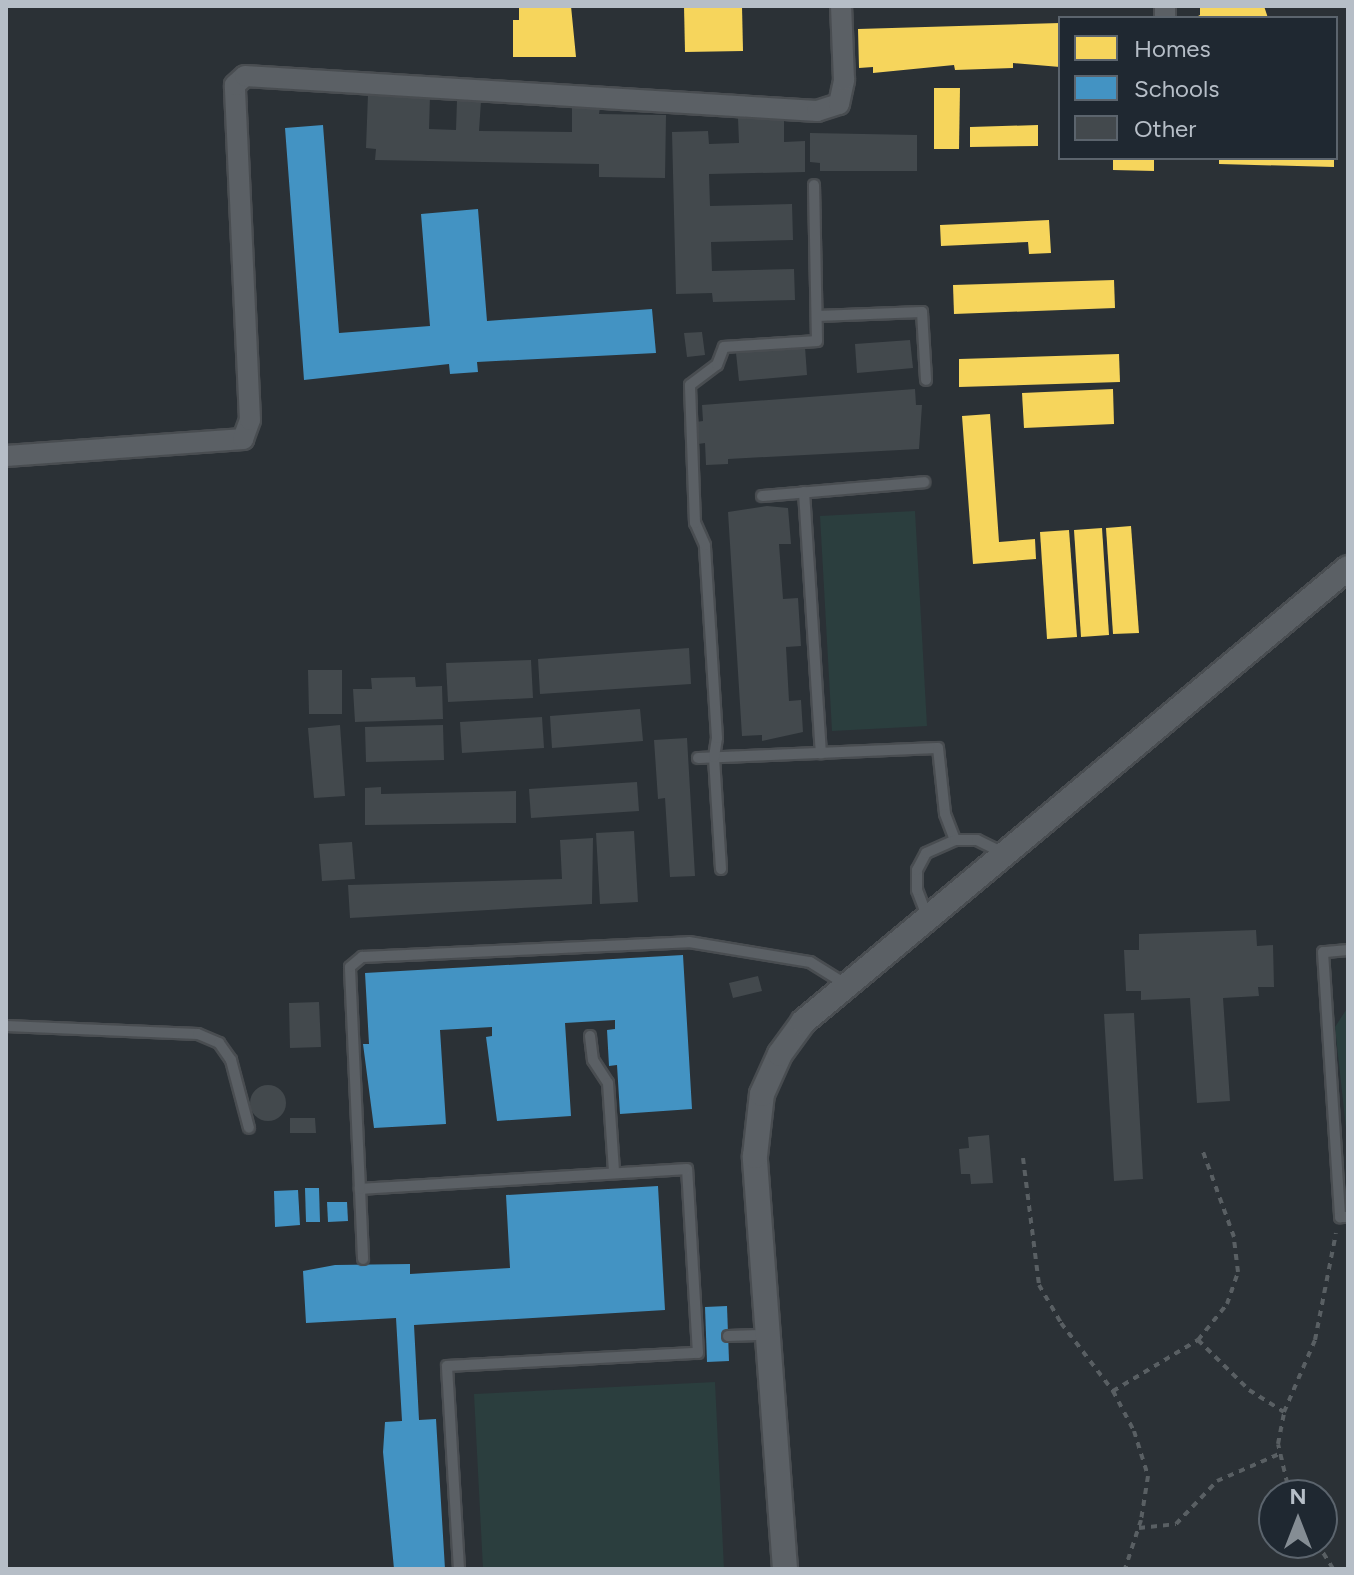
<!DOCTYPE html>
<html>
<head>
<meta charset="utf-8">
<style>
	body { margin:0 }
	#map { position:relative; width:1354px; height:1575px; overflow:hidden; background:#2b3136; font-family:Figtree,sans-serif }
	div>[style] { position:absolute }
	.green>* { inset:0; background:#2b3e3e }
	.homes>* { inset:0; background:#f6d55c }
	.schools>* { inset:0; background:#4393c3 }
	.building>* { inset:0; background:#43494d }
	.round { border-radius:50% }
	.path>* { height:4px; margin-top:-2px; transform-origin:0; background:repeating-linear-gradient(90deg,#595f63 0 6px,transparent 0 12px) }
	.roads { filter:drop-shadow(2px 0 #494d51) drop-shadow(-2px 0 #494d51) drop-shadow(0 2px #494d51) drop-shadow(0 -2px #494d51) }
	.service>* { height:10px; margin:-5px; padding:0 5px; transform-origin:5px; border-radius:5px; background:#5b6065 }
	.minor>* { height:20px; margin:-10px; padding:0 10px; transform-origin:10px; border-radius:10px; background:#5b6065 }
	.tertiary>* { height:24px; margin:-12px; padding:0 12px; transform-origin:12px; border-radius:12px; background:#5b6065 }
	span { translate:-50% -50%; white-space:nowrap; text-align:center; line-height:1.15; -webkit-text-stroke:8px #1f2831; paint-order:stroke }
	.frame { position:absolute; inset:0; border:8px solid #b6bec7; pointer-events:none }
	.legend { position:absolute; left:1058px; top:16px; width:280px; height:144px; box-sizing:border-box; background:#1f2831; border:2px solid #5b646d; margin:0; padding:10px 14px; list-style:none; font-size:24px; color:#b6bec7 }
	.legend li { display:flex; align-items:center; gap:16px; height:40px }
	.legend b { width:40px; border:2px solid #5b646d }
	.north { position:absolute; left:1258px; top:1479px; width:80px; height:80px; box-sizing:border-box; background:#1f2831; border:2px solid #5b646d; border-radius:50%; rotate:0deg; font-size:22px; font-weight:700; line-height:32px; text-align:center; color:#b6bec7 }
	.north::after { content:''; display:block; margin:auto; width:28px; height:36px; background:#858d94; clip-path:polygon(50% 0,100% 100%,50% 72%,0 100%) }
</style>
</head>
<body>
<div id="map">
	<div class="green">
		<i style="clip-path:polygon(915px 511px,927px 726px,832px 731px,820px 516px)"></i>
		<i style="clip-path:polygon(1348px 1007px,1348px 1147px,1335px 1027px)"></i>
		<i style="clip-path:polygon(715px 1382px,724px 1569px,483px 1569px,474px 1394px)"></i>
	</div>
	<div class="homes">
		<i style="clip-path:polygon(519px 6px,571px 6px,576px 57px,513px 57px,513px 20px,519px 20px)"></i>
		<i style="clip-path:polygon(684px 6px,742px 6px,743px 51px,685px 52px)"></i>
		<i style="clip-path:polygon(1200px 6px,1264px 6px,1268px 18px,1194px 18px,1200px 15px)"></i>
		<i style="clip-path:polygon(1060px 23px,1060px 67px,1013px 63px,1013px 68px,955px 70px,954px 65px,873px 73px,873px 67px,859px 68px,858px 29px)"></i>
		<i style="clip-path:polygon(934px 88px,960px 88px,959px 149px,934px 149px)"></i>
		<i style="clip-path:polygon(1038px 125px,1038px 146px,970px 147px,970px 127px)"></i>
		<i style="clip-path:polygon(1113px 158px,1154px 158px,1154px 171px,1113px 170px)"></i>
		<i style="clip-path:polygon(1219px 158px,1334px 158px,1334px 167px,1219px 164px)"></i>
		<i style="clip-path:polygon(1049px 220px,1051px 253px,1029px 254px,1028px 242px,941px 246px,940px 225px)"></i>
		<i style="clip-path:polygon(1114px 280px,1115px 308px,954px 314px,953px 285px)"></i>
		<i style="clip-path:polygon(1119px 354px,1120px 382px,959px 387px,959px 359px)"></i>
		<i style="clip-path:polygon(1113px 389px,1114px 424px,1024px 428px,1022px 393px)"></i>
		<i style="clip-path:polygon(990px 414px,999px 542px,1035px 539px,1036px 559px,973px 564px,962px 416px)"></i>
		<i style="clip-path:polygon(1131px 526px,1139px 633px,1113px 634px,1106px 528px)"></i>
		<i style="clip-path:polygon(1102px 528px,1109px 635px,1081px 637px,1074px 530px)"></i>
		<i style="clip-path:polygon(1069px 530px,1077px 637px,1047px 639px,1040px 532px)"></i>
	</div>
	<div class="schools">
		<i style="clip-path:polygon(323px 125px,339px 333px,430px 326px,421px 214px,478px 209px,487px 321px,652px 309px,656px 353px,477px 362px,478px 372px,450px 374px,449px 364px,304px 380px,285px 128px)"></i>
		<i style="clip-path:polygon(683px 955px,692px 1109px,620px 1114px,617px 1065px,609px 1066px,607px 1030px,615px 1029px,615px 1020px,565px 1023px,571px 1116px,497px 1121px,486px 1037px,492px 1036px,492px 1027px,440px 1030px,446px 1124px,374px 1128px,363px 1044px,369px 1044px,365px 973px)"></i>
		<i style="clip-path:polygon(658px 1186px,665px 1310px,414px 1325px,419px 1420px,436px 1419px,445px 1569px,394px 1569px,383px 1452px,385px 1422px,402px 1421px,396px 1318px,306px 1323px,303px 1271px,335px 1265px,410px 1264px,410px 1274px,510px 1268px,506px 1195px)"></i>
		<i style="clip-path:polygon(305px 1188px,319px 1188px,320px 1222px,306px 1222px)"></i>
		<i style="clip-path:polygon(298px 1190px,300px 1225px,275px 1227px,274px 1191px)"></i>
		<i style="clip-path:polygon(327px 1202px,347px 1202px,348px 1221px,328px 1222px)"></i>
		<i style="clip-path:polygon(727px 1306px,729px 1361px,707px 1362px,705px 1307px)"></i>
	</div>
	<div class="building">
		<i style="clip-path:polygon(368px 94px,430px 96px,429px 129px,456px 130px,457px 100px,481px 101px,479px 131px,572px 132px,572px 107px,600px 107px,599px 114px,666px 115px,665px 178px,599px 177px,599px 164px,375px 160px,376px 149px,366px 148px)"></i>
		<i style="clip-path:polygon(784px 117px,784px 142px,805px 141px,805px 172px,709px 174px,710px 206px,792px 204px,793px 240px,711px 242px,712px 271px,794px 269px,795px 300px,713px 302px,712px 293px,676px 294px,672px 132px,708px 131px,709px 144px,739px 143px,738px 118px)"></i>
		<i style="clip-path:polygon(810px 133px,917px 135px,917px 171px,820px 171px,820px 163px,810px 162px)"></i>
		<i style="clip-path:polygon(702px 332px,705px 355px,687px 357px,684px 333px)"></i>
		<i style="clip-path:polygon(910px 340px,913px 368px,857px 373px,855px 344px)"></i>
		<i style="clip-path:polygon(805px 347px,807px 375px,739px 381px,736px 353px)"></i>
		<i style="clip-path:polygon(915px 389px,916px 405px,922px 405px,919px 449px,728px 459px,728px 464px,706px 465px,705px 443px,698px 444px,696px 422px,703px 421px,702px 405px)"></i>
		<i style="clip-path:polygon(767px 506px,788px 508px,791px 544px,779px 544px,783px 599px,798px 598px,801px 646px,786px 647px,789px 701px,801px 700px,803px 732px,762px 741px,762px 735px,742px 736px,728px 512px)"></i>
		<i style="clip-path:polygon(689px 648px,691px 684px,540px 694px,538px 659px)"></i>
		<i style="clip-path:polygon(531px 660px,533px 698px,448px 702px,446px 663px)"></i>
		<i style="clip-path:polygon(308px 670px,342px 670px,342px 714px,309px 714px)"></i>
		<i style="clip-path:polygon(415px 677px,416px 687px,442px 686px,443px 719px,355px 722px,353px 689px,372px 689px,371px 678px)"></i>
		<i style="clip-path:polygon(640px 709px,643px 741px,552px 748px,550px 716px)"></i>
		<i style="clip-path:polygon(542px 717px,544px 748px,462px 753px,460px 722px)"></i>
		<i style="clip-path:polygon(340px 725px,345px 796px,314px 798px,308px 728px)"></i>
		<i style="clip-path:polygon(443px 725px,444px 760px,366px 762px,365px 727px)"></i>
		<i style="clip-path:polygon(687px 738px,695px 876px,670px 877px,665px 798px,658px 799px,654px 740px)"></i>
		<i style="clip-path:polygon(637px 782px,639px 811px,531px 818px,529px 789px)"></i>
		<i style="clip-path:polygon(381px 787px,381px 794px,516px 791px,516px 823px,365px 825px,365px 788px)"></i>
		<i style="clip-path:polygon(634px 831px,638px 902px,600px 904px,596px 833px)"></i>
		<i style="clip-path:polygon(593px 838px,592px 904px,350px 918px,348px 885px,562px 879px,560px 840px)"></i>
		<i style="clip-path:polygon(352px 842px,355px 879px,322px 881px,319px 844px)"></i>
		<i style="clip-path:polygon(1256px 930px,1257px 946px,1273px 945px,1274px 987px,1258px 987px,1259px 996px,1223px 998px,1230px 1101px,1197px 1103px,1190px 998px,1141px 1000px,1141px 991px,1126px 991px,1124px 950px,1139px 950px,1139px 934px)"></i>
		<i style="clip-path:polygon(758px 976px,762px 991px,733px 998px,729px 983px)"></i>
		<i style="clip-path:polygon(319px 1002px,321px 1047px,290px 1048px,289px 1003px)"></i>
		<i style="clip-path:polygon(1134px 1013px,1143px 1179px,1114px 1181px,1104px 1014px)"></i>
		<i class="round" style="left:250px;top:1085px;width:36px;height:36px"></i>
		<i style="clip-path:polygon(290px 1118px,315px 1118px,316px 1133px,290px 1133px)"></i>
		<i style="clip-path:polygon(989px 1135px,993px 1183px,971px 1184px,970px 1174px,961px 1174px,959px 1149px,969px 1148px,968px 1137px)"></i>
	</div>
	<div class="path">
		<i style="left:1023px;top:1158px;width:128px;rotate:82.8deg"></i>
		<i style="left:1039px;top:1285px;width:44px;rotate:59.9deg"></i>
		<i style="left:1061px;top:1323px;width:86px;rotate:52.6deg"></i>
		<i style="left:1113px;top:1391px;width:45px;rotate:62.3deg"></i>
		<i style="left:1134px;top:1431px;width:47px;rotate:72.7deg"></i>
		<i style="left:1148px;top:1476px;width:45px;rotate:99deg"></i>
		<i style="left:1141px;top:1520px;width:52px;rotate:108.1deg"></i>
		<i style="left:1198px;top:1340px;width:71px;rotate:44.4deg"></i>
		<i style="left:1249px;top:1390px;width:41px;rotate:32.2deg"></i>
		<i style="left:1113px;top:1391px;width:99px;rotate:-31deg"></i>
		<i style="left:1198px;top:1340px;width:46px;rotate:-51.1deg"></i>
		<i style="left:1227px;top:1304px;width:34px;rotate:-71deg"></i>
		<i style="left:1238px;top:1272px;width:35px;rotate:-97deg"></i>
		<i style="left:1234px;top:1237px;width:94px;rotate:-110deg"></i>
		<i style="left:1290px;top:1495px;width:52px;rotate:-103.2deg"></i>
		<i style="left:1278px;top:1444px;width:33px;rotate:-79deg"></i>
		<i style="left:1284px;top:1412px;width:78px;rotate:-66.7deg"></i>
		<i style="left:1315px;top:1340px;width:109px;rotate:-78.9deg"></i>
		<i style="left:1139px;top:1528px;width:37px;rotate:-6deg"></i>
		<i style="left:1176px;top:1524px;width:59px;rotate:-46.4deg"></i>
		<i style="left:1217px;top:1481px;width:68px;rotate:-23.5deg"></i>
		<i style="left:1317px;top:1543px;width:31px;rotate:58deg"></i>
	</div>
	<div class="roads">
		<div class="service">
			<i style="left:817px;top:316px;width:105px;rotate:-2.2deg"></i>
			<i style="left:922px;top:312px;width:68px;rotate:86.6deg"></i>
			<i style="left:804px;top:492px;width:262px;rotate:86.3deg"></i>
			<i style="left:762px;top:496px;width:163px;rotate:-4.9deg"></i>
			<i style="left:698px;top:758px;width:240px;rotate:-2.4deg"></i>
			<i style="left:938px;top:748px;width:66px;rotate:83.9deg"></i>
			<i style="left:945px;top:814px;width:28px;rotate:69deg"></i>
			<i style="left:721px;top:869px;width:112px;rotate:-93.6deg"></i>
			<i style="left:714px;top:757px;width:19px;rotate:-81deg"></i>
			<i style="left:717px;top:738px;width:193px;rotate:-93.6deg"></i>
			<i style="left:705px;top:545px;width:24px;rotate:-114deg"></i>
			<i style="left:695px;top:523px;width:138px;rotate:-92.1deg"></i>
			<i style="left:690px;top:385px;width:34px;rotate:-37deg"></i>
			<i style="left:717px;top:365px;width:19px;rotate:-69deg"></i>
			<i style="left:724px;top:347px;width:93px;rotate:-3.7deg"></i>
			<i style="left:817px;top:341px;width:156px;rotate:-91.1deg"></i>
			<i style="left:927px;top:916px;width:28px;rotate:-111deg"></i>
			<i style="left:917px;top:890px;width:20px;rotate:-90deg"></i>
			<i style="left:917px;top:870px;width:19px;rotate:-62deg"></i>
			<i style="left:926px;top:853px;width:32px;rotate:-24deg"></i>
			<i style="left:955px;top:840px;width:22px"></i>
			<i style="left:977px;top:840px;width:30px;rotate:26deg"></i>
			<i style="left:1348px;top:950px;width:25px;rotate:175deg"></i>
			<i style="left:1323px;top:952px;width:266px;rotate:86.3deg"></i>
			<i style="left:1340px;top:1217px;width:8px"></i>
			<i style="left:6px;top:1026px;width:192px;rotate:2.4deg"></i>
			<i style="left:198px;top:1034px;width:23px;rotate:23deg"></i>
			<i style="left:219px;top:1043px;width:21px;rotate:55deg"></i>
			<i style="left:231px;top:1060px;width:70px;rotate:75.2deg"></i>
			<i style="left:590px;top:1036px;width:24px;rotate:83deg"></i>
			<i style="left:593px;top:1060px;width:27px;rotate:57deg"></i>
			<i style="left:608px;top:1083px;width:88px;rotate:86.1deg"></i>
			<i style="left:360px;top:1189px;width:70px;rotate:87.5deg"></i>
			<i style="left:728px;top:1336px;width:38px;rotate:-2deg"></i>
			<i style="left:459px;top:1569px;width:203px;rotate:-93.4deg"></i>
			<i style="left:447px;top:1366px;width:251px;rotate:-3deg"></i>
			<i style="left:698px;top:1353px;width:184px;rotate:-93.4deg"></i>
			<i style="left:687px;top:1169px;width:328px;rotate:176.5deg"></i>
			<i style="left:360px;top:1189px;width:222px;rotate:-92.6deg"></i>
			<i style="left:350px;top:967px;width:16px;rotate:-40deg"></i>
			<i style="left:362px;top:957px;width:327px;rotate:-2.6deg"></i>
			<i style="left:689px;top:942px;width:123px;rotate:9.4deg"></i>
			<i style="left:810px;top:962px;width:44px;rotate:31.9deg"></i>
		</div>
		<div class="minor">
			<i style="left:1165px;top:18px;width:12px;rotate:-90deg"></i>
			<i style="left:6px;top:456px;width:238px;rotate:-4.1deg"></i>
			<i style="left:243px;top:439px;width:20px;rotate:-70deg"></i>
			<i style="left:250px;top:420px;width:335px;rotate:-92.6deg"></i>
			<i style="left:235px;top:85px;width:13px;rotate:-42deg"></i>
			<i style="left:245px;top:76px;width:573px;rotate:3.5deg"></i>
			<i style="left:817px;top:111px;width:23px;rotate:-18deg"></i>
			<i style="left:839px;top:104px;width:25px;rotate:-78deg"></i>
			<i style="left:844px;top:80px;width:74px;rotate:-92.3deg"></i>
		</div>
		<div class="tertiary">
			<i style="left:785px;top:1569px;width:414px;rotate:-94.2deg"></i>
			<i style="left:755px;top:1156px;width:62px;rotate:-83.6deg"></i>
			<i style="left:762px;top:1094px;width:44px;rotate:-65.8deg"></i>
			<i style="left:780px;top:1054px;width:39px;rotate:-54deg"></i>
			<i style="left:803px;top:1022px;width:709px;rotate:-39.8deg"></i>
		</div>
	</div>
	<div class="frame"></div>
	<ul class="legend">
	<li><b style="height:22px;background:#f6d55c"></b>Homes</li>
	<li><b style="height:22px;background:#4393c3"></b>Schools</li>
	<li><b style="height:22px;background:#43494d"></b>Other</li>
	</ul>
	<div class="north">N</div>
</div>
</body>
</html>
